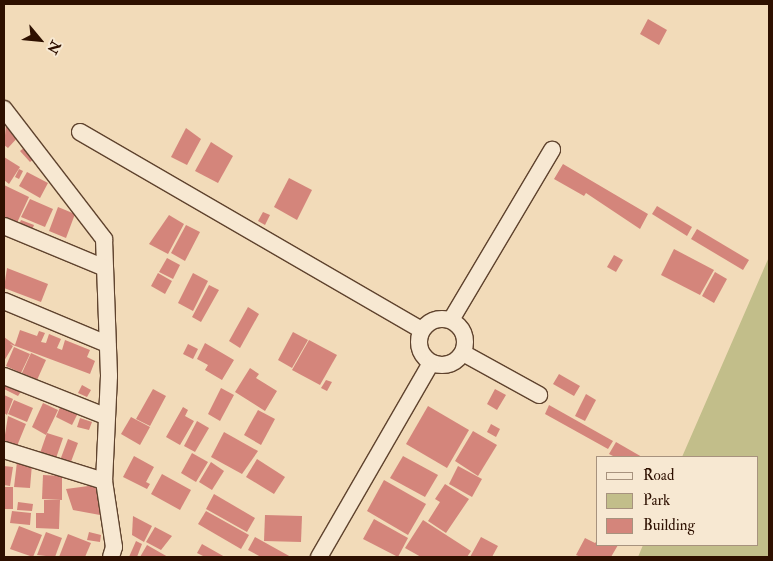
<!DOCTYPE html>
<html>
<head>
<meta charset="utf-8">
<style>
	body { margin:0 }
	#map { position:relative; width:773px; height:561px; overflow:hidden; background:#f2dbb9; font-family:"IM FELL Double Pica",serif }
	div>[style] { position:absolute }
	.green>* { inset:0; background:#c2be8a }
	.building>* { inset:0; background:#d4857b }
	.roads { filter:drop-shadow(1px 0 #5f432e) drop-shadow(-1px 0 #5f432e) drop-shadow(0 1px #5f432e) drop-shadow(0 -1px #5f432e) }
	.minor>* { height:16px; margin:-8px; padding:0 8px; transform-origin:8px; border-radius:8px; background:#f7e8d2 }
	.minor>.ring { margin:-8px; padding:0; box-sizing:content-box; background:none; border:16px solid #f7e8d2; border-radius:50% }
	span { translate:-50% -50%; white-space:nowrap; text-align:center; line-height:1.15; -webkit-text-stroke:4px #f7e8d2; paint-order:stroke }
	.frame { position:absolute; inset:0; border:5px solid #2e1000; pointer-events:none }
	.legend { position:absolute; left:596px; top:456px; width:162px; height:90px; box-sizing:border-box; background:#f7e8d2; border:1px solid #a7927e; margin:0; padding:6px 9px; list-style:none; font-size:15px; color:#2e1000 }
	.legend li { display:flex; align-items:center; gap:10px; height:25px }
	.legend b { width:25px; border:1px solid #a7927e }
	.north { position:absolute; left:15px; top:15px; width:50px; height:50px; -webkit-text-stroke:4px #f7e8d2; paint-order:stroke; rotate:118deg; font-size:14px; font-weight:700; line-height:20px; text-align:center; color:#2e1000 }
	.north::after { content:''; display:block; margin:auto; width:18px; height:22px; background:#2e1000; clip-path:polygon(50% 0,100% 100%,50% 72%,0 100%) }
</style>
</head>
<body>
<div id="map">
	<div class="green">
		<i style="clip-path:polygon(769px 257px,769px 557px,638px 557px,643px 545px,757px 545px,757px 457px,682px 457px)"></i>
	</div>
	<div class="building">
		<i style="clip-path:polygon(648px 19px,667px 30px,659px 45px,640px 34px)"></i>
		<i style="clip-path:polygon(6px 125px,19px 136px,8px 148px,4px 145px)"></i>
		<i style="clip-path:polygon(186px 128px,201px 139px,187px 165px,171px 157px)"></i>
		<i style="clip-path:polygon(211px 142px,233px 156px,218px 183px,195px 171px)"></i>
		<i style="clip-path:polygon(25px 147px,35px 158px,30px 162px,20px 151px)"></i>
		<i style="clip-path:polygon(4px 157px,20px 167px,9px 184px,4px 180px)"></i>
		<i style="clip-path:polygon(563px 164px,648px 214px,640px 229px,586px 193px,584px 196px,554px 179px)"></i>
		<i style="clip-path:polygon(19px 169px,23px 171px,19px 179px,15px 177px)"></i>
		<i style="clip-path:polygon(27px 172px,48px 183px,40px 198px,19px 186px)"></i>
		<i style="clip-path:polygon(289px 178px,312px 190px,297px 220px,274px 207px)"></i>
		<i style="clip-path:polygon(4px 185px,29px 197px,16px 225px,4px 220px)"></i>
		<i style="clip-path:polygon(30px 199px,53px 209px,45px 227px,21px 217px)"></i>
		<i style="clip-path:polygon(657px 206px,692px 227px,687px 236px,652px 214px)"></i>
		<i style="clip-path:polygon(58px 207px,75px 214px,66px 238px,49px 231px)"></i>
		<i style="clip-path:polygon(263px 212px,270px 215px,265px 225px,258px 221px)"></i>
		<i style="clip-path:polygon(169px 215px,184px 224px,168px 254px,149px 244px)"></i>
		<i style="clip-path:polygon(21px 220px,34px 225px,30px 235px,17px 229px)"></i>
		<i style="clip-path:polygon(186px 225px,200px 232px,185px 261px,171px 253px)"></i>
		<i style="clip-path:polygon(697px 229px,749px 260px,743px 270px,691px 239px)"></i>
		<i style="clip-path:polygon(674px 249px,714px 270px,700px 295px,661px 275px)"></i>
		<i style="clip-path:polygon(614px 255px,623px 260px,616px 272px,607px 267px)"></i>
		<i style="clip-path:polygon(167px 258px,180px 265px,173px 279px,159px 272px)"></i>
		<i style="clip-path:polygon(7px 268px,48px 284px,41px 302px,4px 288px)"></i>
		<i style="clip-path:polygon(715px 272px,727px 279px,714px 303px,702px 296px)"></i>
		<i style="clip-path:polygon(158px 273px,172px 281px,165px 294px,151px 286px)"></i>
		<i style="clip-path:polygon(193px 273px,208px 281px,193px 311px,178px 303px)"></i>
		<i style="clip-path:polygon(209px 285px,219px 290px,201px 322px,192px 317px)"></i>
		<i style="clip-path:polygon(248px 307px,259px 314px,240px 348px,229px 341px)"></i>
		<i style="clip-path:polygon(20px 330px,37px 336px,39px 331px,45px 333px,41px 342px,46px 343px,49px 334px,61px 339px,57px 348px,62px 350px,65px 340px,90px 350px,87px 357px,95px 361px,90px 374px,10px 344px,13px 346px,4px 361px,4px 337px,15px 345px)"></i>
		<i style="clip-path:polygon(293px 332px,308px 340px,292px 368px,278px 360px)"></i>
		<i style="clip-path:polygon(309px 340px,337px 355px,320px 385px,292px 370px)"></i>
		<i style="clip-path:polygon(205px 343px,234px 360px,222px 380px,205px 370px,208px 365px,197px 359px)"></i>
		<i style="clip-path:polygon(188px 344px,198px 349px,193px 359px,183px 354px)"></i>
		<i style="clip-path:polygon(14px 347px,30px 354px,21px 373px,6px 366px)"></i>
		<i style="clip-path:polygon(31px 353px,46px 360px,37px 380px,22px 373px)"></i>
		<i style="clip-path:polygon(250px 368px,259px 374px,256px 378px,277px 391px,265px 411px,235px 392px)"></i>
		<i style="clip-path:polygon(559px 374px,580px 386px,574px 396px,553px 384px)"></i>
		<i style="clip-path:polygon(326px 380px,332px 382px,327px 391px,321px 388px)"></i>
		<i style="clip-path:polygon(5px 382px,22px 390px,18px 396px,4px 389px)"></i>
		<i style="clip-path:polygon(82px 385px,91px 390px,87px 397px,78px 393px)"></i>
		<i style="clip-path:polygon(221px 388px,234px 395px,220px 421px,208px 414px)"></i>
		<i style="clip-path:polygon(153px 389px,166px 396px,150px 426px,136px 419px)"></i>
		<i style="clip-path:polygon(495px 389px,506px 395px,497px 410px,487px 404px)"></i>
		<i style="clip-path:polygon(586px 394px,596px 400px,585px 421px,575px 416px)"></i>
		<i style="clip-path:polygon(4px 395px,13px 399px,7px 415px,4px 413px)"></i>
		<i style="clip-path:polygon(14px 400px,33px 408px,27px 422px,8px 414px)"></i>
		<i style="clip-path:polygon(43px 403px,58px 410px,46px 435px,32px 427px)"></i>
		<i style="clip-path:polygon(61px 405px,78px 413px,72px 425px,56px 417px)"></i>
		<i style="clip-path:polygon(549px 405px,613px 441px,608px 449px,545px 414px)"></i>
		<i style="clip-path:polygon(428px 406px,469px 430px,447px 468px,406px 444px)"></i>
		<i style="clip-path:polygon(183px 407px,188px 410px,185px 416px,194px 421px,180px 445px,166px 437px)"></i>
		<i style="clip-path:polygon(258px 410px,275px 419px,261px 445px,244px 435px)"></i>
		<i style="clip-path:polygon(8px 416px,26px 424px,17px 446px,4px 441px)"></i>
		<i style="clip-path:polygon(131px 417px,150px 427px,140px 445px,121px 434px)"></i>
		<i style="clip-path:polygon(80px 418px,92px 422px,89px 430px,77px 427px)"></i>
		<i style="clip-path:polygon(197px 421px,209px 428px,195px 452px,184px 446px)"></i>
		<i style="clip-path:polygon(491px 424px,500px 429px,496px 437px,487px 432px)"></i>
		<i style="clip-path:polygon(473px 431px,497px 445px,478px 476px,455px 461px)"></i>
		<i style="clip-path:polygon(224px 432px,258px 451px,242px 474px,211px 457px)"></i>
		<i style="clip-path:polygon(47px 433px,63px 438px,55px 461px,39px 456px)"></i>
		<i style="clip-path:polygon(68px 439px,78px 443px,69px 467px,59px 463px)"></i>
		<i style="clip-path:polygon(616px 442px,642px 457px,615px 457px,609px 454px)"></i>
		<i style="clip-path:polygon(192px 453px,208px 462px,196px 482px,181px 473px)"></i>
		<i style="clip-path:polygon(134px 456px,154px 467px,146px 482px,150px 484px,147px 489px,123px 477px)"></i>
		<i style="clip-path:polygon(403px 456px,438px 475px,425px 497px,390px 478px)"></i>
		<i style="clip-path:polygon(257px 459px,285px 477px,274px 494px,246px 477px)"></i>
		<i style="clip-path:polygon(17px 462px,32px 464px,30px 488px,14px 487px)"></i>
		<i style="clip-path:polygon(211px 462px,224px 471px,212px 490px,199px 482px)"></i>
		<i style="clip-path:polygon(4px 466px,13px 467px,10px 486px,4px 485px)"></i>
		<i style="clip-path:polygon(458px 466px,482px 479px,472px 497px,449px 484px)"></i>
		<i style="clip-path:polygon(162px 474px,191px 490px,180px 510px,151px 494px)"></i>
		<i style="clip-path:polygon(43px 475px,62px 476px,62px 500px,42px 499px)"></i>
		<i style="clip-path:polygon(384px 480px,426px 504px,408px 535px,367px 511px)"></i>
		<i style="clip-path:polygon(445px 484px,469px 499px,446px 533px,428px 521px,440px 502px,435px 499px)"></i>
		<i style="clip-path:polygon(96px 485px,100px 515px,73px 510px,66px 489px)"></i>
		<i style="clip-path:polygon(4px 487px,13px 487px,13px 509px,4px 509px)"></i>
		<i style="clip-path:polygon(214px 494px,255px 518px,247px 532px,206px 509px)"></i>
		<i style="clip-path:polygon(44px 500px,60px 500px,59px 529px,36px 528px,36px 513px,44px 513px)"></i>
		<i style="clip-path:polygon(18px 502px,33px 504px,32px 511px,17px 510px)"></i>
		<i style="clip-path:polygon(12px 511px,31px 513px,30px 525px,10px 523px)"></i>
		<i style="clip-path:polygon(206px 511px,249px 535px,241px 549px,198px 524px)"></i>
		<i style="clip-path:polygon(265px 515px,302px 516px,301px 542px,264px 541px)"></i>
		<i style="clip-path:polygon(133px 516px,152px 526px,144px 542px,132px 535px)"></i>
		<i style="clip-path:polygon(374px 519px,408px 538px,398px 557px,363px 539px)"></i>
		<i style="clip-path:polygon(423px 520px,471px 551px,467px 557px,421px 557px,405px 548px)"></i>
		<i style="clip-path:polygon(19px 526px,42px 535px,33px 557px,10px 549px)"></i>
		<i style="clip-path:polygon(155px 527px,172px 536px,161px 550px,146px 542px)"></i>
		<i style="clip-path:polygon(46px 532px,62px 538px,55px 557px,37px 555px)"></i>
		<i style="clip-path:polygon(89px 532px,101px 535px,100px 542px,87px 540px)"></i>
		<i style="clip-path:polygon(68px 534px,91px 543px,85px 557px,59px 557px)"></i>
		<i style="clip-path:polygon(255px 537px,291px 557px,261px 557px,248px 550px)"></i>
		<i style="clip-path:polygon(481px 537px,498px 546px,492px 557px,470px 557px)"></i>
		<i style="clip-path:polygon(585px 538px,595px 543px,597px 541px,597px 545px,618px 545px,611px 557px,581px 557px,576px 555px)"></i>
		<i style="clip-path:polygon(136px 541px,142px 544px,137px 557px,129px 557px)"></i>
		<i style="clip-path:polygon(202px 544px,225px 557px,205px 557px,197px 553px)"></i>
		<i style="clip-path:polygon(147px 545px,168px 557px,140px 557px)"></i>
	</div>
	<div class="roads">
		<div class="minor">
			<i style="left:4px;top:109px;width:164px;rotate:52.4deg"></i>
			<i style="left:104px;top:239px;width:137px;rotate:87.9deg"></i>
			<i style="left:109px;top:376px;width:105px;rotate:92.7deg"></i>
			<i style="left:104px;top:481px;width:67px;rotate:81.4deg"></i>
			<i style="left:114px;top:547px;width:10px;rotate:107deg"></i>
			<i style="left:80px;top:132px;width:395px;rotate:30.1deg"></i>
			<i style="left:4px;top:226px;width:109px;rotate:22.6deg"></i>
			<i style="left:4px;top:301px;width:112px;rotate:22.7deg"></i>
			<i class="ring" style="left:419px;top:319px;width:30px;height:30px"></i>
			<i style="left:451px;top:320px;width:198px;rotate:-59.3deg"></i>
			<i style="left:463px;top:353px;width:87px;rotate:28.9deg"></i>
			<i style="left:4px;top:376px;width:109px;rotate:21.6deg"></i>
			<i style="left:4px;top:450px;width:105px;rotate:17.2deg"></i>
			<i style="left:319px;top:557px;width:224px;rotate:-60deg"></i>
		</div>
	</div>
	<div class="frame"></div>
	<ul class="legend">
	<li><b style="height:6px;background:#f7e8d2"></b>Road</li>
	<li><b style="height:14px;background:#c2be8a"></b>Park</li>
	<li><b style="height:14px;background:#d4857b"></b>Building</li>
	</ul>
	<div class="north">N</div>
</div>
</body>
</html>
